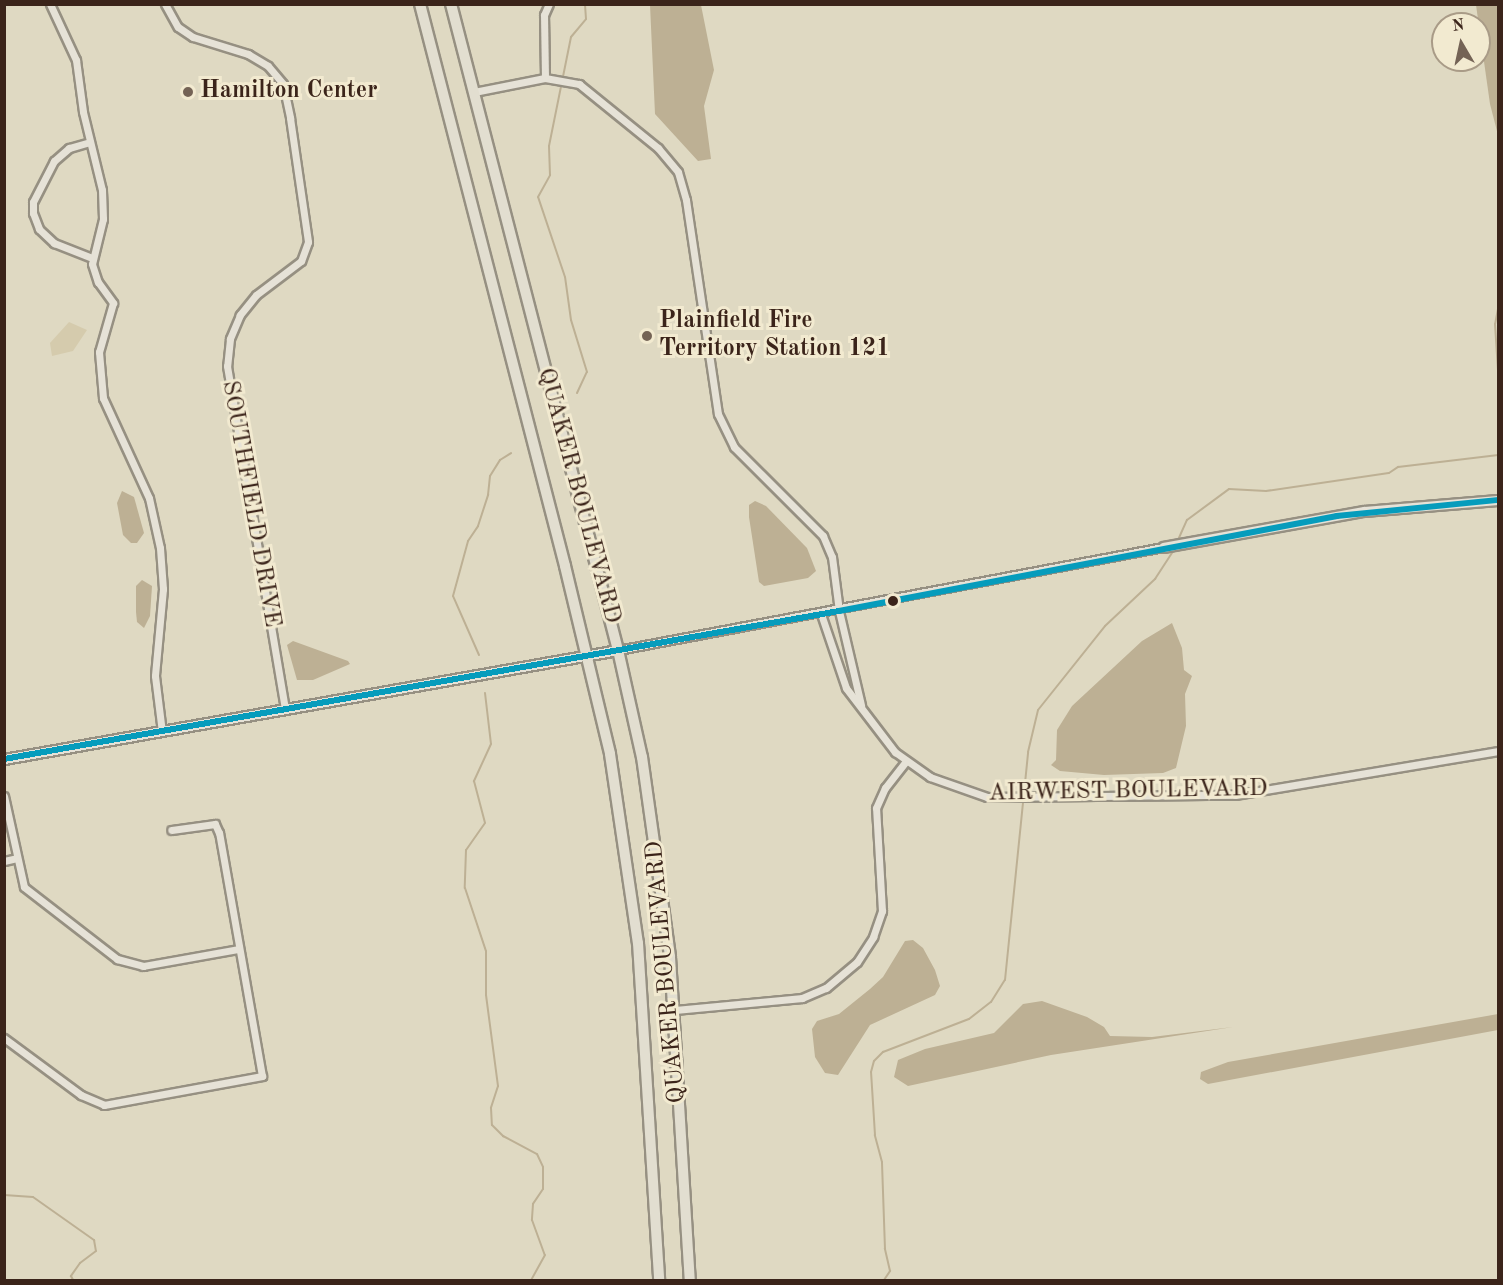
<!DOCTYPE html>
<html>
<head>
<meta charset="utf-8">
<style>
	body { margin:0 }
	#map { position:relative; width:1503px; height:1285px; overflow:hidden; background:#dfd9c2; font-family:"Old Standard TT",serif }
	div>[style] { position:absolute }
	.green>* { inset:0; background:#d5cbad }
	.water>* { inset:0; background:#bdb094 }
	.stream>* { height:2px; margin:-1px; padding:0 1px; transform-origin:1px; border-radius:1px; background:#bdb094 }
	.roads { filter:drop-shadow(2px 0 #969082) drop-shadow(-2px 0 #969082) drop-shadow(0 2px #969082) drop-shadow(0 -2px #969082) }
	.street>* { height:7px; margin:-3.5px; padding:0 3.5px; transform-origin:3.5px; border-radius:3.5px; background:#e6e2d7 }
	.secondary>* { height:9px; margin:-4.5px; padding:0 4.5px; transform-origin:4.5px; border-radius:4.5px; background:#e6e2d7 }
	.primary>* { height:10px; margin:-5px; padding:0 5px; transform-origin:5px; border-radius:5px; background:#e2ded0 }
	.bus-1>* { height:6px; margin:-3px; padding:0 3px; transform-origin:3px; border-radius:3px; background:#069cbc }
	.dots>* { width:16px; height:16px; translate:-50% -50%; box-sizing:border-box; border:3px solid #f2ead0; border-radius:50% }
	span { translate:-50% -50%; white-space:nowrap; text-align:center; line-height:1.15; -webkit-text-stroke:6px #f2ead0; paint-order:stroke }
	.poi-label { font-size:24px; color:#3b241a; font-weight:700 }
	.left { translate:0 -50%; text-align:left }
	.street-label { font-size:24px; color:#3b241a }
	.frame { position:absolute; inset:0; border:6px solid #3b241a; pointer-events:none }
	.north { position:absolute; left:1431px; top:12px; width:60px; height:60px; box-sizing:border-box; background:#f2ead0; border:2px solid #a99b87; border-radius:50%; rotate:351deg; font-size:16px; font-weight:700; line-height:24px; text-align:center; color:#3b241a }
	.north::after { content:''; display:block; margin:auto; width:21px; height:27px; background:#746355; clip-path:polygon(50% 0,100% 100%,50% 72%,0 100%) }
</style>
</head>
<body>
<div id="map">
	<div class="green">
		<i style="clip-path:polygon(69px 322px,87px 330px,73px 351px,52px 356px,50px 343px)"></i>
	</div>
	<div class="water">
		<i style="clip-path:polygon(650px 5px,701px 5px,714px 70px,704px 106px,711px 159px,698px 161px,655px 114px)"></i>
		<i style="clip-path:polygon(1476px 5px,1498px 5px,1498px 135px,1490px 104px)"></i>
		<i style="clip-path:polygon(122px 491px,134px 497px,144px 533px,137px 543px,131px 543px,123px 535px,117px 503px)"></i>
		<i style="clip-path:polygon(755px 501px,766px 506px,807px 548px,816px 571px,808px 578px,764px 586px,759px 582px,749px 517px,749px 505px)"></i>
		<i style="clip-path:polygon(142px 580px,152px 586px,150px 616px,144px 628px,137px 622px,136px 612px,136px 586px)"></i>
		<i style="clip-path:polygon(1172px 623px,1182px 648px,1184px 670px,1192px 676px,1185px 694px,1186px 726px,1176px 768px,1163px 773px,1104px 775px,1060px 771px,1051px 765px,1056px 760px,1057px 730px,1072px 706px,1142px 641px)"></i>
		<i style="clip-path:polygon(293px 641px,348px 661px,350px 664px,313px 680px,297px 680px,287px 645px)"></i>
		<i style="clip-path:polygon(913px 940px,923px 948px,935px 970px,940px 986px,935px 995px,870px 1025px,838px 1075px,825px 1073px,815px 1057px,812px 1029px,817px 1021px,839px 1014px,870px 989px,883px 977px,905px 941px)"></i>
		<i style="clip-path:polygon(1042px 1001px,1087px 1017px,1104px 1027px,1110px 1036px,1152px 1037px,1233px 1027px,1051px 1055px,908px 1086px,894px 1077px,898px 1060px,925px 1049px,994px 1033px,1023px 1004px)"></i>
		<i style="clip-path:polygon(1498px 1014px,1498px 1030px,1208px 1084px,1200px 1079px,1201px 1072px,1228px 1062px)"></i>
	</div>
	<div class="stream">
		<i style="left:1498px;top:309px;width:15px;rotate:101deg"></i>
		<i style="left:1495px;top:324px;width:46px;rotate:86.3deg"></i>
		<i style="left:577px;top:393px;width:23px;rotate:-65deg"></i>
		<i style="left:587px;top:372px;width:54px;rotate:-107.1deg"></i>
		<i style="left:571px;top:320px;width:43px;rotate:-97.9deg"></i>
		<i style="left:565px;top:277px;width:84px;rotate:-108.6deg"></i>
		<i style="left:538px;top:197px;width:25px;rotate:-61deg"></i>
		<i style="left:550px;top:175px;width:29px;rotate:-92deg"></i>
		<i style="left:549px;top:146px;width:111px;rotate:-78.6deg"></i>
		<i style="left:571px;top:37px;width:23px;rotate:-50deg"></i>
		<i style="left:586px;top:19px;width:15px;rotate:-94deg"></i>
		<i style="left:1178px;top:540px;width:22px;rotate:-66deg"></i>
		<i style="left:1187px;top:520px;width:52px;rotate:-36.4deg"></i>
		<i style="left:1229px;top:489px;width:37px;rotate:3deg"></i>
		<i style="left:1266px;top:491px;width:124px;rotate:-8.3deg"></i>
		<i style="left:1389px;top:473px;width:11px;rotate:-34deg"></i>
		<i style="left:1398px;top:467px;width:101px;rotate:-6.8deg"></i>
		<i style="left:479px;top:655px;width:64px;rotate:-113.8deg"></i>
		<i style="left:453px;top:596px;width:57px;rotate:-74.7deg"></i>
		<i style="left:468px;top:541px;width:18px;rotate:-56deg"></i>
		<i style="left:478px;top:526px;width:33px;rotate:-72deg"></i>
		<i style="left:488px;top:495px;width:19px;rotate:-84deg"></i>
		<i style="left:490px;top:476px;width:19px;rotate:-58deg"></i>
		<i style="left:500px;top:460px;width:13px;rotate:-32deg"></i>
		<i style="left:485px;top:693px;width:51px;rotate:83.3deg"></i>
		<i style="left:491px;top:744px;width:41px;rotate:114.7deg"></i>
		<i style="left:474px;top:781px;width:43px;rotate:75.3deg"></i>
		<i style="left:485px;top:823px;width:33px;rotate:125deg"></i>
		<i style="left:466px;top:850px;width:38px;rotate:92deg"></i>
		<i style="left:465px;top:888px;width:66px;rotate:71.6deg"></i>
		<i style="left:486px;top:951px;width:44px;rotate:90deg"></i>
		<i style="left:486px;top:995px;width:92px;rotate:82.5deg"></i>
		<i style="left:498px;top:1086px;width:23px;rotate:108deg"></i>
		<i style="left:491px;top:1108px;width:17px;rotate:87deg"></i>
		<i style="left:492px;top:1125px;width:16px;rotate:45deg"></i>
		<i style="left:503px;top:1136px;width:38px;rotate:28deg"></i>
		<i style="left:537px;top:1154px;width:14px;rotate:65deg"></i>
		<i style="left:543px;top:1167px;width:22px;rotate:90deg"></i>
		<i style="left:543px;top:1189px;width:18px;rotate:124deg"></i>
		<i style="left:533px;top:1204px;width:16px;rotate:94deg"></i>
		<i style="left:532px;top:1220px;width:37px;rotate:70deg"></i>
		<i style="left:545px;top:1255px;width:29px;rotate:119deg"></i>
		<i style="left:4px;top:1195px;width:29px;rotate:4deg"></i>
		<i style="left:33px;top:1197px;width:75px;rotate:35.2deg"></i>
		<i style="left:94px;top:1240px;width:11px;rotate:80deg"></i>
		<i style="left:96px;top:1251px;width:20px;rotate:143deg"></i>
		<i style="left:80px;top:1263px;width:16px;rotate:125deg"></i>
		<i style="left:71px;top:1276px;width:4px;rotate:63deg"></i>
		<i style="left:884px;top:1280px;width:11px;rotate:-56deg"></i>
		<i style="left:890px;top:1271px;width:23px;rotate:-103deg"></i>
		<i style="left:885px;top:1249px;width:87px;rotate:-92deg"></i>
		<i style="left:882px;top:1162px;width:28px;rotate:-105deg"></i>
		<i style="left:875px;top:1135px;width:63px;rotate:-93.6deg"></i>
		<i style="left:871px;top:1072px;width:11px;rotate:-75deg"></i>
		<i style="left:874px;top:1061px;width:13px;rotate:-45deg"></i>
		<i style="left:883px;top:1052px;width:92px;rotate:-21deg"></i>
		<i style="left:969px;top:1019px;width:28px;rotate:-38deg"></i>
		<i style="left:991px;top:1002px;width:26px;rotate:-58deg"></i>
		<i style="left:1005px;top:980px;width:229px;rotate:-84.2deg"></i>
		<i style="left:1028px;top:752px;width:43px;rotate:-76.6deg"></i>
		<i style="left:1038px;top:710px;width:107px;rotate:-51.4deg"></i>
		<i style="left:1105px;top:626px;width:69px;rotate:-43.2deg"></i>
		<i style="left:1155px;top:579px;width:37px;rotate:-57deg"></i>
	</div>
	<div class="roads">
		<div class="street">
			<i style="left:50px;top:4px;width:62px;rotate:65.1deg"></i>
			<i style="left:76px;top:60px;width:52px;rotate:82.3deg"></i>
			<i style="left:83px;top:112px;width:80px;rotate:76.3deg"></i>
			<i style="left:102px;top:190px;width:29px;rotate:88deg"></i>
			<i style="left:103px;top:219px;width:46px;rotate:103.7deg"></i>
			<i style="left:92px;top:264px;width:19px;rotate:72deg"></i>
			<i style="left:98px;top:282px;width:26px;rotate:54deg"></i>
			<i style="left:113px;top:303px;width:51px;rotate:105.9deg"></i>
			<i style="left:99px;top:352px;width:46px;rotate:85deg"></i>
			<i style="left:103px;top:398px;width:110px;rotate:65.3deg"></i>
			<i style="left:149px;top:498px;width:51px;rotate:77.6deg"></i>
			<i style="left:160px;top:548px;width:41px;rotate:85.8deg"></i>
			<i style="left:163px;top:589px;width:87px;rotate:95.3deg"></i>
			<i style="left:155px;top:676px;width:56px;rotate:82.9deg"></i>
			<i style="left:165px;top:4px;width:26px;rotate:61deg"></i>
			<i style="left:178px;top:27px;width:18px;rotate:34deg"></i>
			<i style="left:193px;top:37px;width:58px;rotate:17.2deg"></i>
			<i style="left:248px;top:54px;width:23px;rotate:31deg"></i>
			<i style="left:268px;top:66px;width:23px;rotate:50deg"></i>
			<i style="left:283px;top:84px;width:35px;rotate:78deg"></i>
			<i style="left:290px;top:118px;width:125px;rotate:81.7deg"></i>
			<i style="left:308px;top:242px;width:20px;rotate:110deg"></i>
			<i style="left:301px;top:261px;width:56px;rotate:142.9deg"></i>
			<i style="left:256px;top:295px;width:26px;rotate:129deg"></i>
			<i style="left:240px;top:315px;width:26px;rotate:113deg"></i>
			<i style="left:230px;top:339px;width:27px;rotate:96deg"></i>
			<i style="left:227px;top:366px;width:348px;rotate:80.4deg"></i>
			<i style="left:545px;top:78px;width:35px;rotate:10deg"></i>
			<i style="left:579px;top:84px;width:102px;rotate:39deg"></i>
			<i style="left:658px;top:148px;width:31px;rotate:50deg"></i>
			<i style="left:678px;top:172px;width:29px;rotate:74deg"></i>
			<i style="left:686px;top:200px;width:216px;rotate:81.5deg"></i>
			<i style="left:718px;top:414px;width:37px;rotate:64deg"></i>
			<i style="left:734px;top:447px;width:126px;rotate:45deg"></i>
			<i style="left:823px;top:536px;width:23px;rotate:67deg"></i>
			<i style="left:832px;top:557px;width:54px;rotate:82.6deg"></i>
			<i style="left:839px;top:611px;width:97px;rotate:76.8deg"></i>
			<i style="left:474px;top:92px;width:72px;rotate:-11.2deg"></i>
			<i style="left:545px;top:78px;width:63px;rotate:-90.9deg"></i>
			<i style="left:544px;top:15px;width:12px;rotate:-66deg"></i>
			<i style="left:90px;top:142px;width:22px;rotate:164deg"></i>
			<i style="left:69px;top:148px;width:20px;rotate:139deg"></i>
			<i style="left:54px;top:161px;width:46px;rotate:117.1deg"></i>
			<i style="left:33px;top:202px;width:11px;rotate:90deg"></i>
			<i style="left:33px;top:213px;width:17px;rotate:69deg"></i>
			<i style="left:39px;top:229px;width:21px;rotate:43deg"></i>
			<i style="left:54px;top:243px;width:41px;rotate:21.5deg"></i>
			<i style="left:821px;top:614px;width:78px;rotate:71.3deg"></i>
			<i style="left:846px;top:688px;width:81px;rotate:52.6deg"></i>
			<i style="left:895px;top:752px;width:43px;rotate:35.5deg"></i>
			<i style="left:930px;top:777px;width:60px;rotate:19.3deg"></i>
			<i style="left:987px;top:797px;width:248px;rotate:-0.5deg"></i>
			<i style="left:1235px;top:795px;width:267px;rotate:-9.5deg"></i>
			<i style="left:618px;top:650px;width:555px;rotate:-10.7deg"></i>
			<i style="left:4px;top:796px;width:93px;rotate:77.6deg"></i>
			<i style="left:24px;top:887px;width:118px;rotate:37.7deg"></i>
			<i style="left:117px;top:959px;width:27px;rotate:15deg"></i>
			<i style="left:143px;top:966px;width:97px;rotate:-10.1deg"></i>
			<i style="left:4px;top:861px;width:13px;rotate:-13deg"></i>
			<i style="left:675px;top:1010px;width:128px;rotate:-5.4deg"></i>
			<i style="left:802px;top:998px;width:26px;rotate:-23deg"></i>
			<i style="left:826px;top:988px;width:40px;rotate:-40deg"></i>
			<i style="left:857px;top:962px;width:30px;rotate:-57deg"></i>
			<i style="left:873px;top:937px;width:28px;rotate:-71deg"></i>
			<i style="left:882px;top:911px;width:103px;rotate:-93.3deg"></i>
			<i style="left:876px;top:808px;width:22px;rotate:-66deg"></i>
			<i style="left:885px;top:788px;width:33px;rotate:-52deg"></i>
			<i style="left:4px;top:1038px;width:96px;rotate:36.5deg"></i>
			<i style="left:81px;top:1095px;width:25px;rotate:23deg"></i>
			<i style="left:104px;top:1105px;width:161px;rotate:-10.4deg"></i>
			<i style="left:262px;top:1076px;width:247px;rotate:-100deg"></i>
			<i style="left:219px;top:833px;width:10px;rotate:-114deg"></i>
			<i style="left:215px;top:824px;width:44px;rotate:172.2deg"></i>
		</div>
		<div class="secondary">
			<i style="left:1163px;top:547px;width:204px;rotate:-10.2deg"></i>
			<i style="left:1364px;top:511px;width:134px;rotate:-4.7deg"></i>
			<i style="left:4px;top:759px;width:624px;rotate:-10.07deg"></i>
		</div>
		<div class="primary">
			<i style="left:420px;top:4px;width:580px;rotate:75.53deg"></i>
			<i style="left:565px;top:566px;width:193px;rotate:76.5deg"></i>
			<i style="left:610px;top:754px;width:191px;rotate:81.6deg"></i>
			<i style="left:638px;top:943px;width:338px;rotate:86.4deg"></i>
			<i style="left:451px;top:4px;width:667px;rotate:75.51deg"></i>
			<i style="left:618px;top:650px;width:110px;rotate:77.4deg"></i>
			<i style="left:642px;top:757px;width:202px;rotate:82deg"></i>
			<i style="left:670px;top:957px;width:324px;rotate:86.5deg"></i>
		</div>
	</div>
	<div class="bus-1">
		<i style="left:4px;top:759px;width:848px;rotate:-10.05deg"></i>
		<i style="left:839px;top:611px;width:507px;rotate:-10.8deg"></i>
		<i style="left:1337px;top:516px;width:162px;rotate:-5.7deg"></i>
	</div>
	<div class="dots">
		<i style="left:188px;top:92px;background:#746355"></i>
		<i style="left:647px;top:336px;background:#746355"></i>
		<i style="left:893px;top:601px;background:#3b241a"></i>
	</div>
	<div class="poi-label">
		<span class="left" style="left:200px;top:92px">Hamilton Center</span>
		<span class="left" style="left:659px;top:336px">Plainfield Fire<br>Territory Station 121</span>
	</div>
	<div class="street-label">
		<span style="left:578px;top:496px;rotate:75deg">QUAKER BOULEVARD</span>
		<span style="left:250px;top:504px;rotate:80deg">SOUTHFIELD DRIVE</span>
		<span style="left:1128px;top:792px;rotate:-1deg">AIRWEST BOULEVARD</span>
		<span style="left:667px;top:972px;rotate:-95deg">QUAKER BOULEVARD</span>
	</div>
	<div class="frame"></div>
	<div class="north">N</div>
</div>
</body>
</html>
